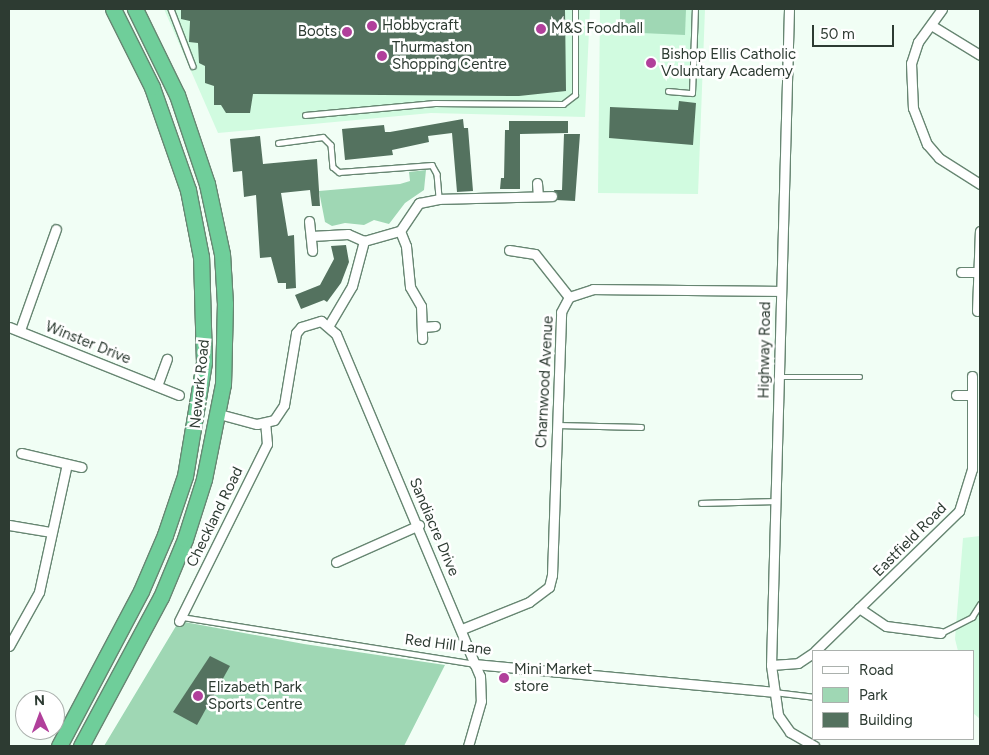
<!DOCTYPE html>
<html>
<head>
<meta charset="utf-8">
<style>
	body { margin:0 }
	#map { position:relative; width:989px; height:755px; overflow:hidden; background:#f1fef5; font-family:Figtree,sans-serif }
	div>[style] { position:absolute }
	.built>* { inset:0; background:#d1fbe0 }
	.green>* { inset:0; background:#9fd7b4 }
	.building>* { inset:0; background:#54725f }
	.roads { filter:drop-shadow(1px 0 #678672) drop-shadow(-1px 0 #678672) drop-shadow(0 1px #678672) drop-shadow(0 -1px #678672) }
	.service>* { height:4.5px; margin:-2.25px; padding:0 2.25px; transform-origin:2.25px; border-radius:2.25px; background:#fff }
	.minor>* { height:9px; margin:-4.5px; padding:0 4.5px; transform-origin:4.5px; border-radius:4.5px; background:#fff }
	.trunk>* { height:15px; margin:-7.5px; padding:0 7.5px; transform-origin:7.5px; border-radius:7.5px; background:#6fce9a }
	.dots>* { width:14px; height:14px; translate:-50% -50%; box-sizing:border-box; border:2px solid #fff; border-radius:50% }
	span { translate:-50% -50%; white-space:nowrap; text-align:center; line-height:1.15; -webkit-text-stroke:5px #fff; paint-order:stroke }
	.poi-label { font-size:15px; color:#2d3b32 }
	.left { translate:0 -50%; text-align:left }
	.right { translate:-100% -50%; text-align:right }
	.street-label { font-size:15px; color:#2d3b32 }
	.frame { position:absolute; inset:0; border:10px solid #2d3b32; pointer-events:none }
	.legend { position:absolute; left:812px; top:650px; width:162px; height:90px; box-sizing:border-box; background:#fff; border:1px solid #abb1ad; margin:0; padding:6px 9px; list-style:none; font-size:15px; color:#2d3b32 }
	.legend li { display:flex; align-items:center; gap:10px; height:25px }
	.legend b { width:25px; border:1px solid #abb1ad }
	.north { position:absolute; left:15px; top:690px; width:50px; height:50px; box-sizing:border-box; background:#fff; border:1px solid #abb1ad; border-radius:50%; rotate:358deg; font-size:14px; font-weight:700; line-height:20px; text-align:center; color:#2d3b32 }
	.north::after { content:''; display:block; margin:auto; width:18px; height:22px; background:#b1409b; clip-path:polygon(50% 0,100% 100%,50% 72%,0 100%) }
	.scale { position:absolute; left:812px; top:25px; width:82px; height:22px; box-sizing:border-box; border:2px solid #2d3b32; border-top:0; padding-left:6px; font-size:15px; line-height:18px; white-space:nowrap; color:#2d3b32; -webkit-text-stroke:4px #fff; paint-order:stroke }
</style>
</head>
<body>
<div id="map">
	<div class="built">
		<i style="clip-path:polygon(164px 9px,590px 9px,585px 117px,431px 113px,218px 133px)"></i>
		<i style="clip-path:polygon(600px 9px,705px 9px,698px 194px,598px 193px)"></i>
		<i style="clip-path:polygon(980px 536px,980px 719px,973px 713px,973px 651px,958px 651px,955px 639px,963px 538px)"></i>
	</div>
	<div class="green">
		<i style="clip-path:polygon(620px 9px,686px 9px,685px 35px,620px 32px)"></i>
		<i style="clip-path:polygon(426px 170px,424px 190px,405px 203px,389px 224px,374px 220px,364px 225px,345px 223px,332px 226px,325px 222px,319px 191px,400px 184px,410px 181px,409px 172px)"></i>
		<i style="clip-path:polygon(179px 621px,304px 644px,445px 665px,404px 746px,104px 746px)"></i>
	</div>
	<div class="building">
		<i style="clip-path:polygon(181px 9px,565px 9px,566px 91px,519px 96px,253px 94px,250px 113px,226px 113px,221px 105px,214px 105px,214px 86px,205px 83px,205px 66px,199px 63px,198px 43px,189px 42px,190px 21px,181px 19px)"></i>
		<i style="clip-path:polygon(679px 101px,696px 103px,693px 145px,609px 138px,610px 107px,678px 110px)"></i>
		<i style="clip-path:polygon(463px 119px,464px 128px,468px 128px,473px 191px,457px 192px,452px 133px,428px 136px,429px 142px,392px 150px,393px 155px,345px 160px,342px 129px,384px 125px,385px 132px,390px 132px)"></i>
		<i style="clip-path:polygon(509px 121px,568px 121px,568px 133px,520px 134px,520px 189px,500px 189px,501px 178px,504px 178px,505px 130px,509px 130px)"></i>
		<i style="clip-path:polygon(564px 134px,580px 134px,575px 201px,556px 200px,554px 190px,562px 190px)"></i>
		<i style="clip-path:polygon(260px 136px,263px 164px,317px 159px,320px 206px,312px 206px,310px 190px,281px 193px,288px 236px,294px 235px,296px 288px,286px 289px,286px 283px,278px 283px,271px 257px,260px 258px,256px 195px,244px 197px,242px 171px,233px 172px,230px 139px)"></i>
		<i style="clip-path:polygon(346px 245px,349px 262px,341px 283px,327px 302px,324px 300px,301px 309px,295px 295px,320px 285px,334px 259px,331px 246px)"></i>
		<i style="clip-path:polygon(210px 656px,230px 666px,197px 725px,173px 712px)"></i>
	</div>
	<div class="roads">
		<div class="service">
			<i style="left:171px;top:9px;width:61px;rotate:68.9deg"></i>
			<i style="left:668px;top:91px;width:24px;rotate:5deg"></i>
			<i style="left:692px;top:93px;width:84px;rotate:-88deg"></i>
			<i style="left:305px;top:115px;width:130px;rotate:-5.3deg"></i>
			<i style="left:434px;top:103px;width:129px;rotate:0.4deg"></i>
			<i style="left:563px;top:104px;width:15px;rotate:-37deg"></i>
			<i style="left:575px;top:95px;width:86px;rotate:-90deg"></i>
			<i style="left:278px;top:143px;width:45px;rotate:-7.6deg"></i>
			<i style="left:323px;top:137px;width:11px;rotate:45deg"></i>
			<i style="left:331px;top:145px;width:22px;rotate:85deg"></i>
			<i style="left:333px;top:167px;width:8px;rotate:40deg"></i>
			<i style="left:339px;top:172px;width:93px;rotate:-4.3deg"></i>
			<i style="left:432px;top:165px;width:10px;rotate:61deg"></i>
			<i style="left:437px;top:174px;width:25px;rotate:85deg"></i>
			<i style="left:778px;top:377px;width:82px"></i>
			<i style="left:557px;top:425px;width:84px;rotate:1.4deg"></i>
			<i style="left:701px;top:503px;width:74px;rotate:-1.5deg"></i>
			<i style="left:182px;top:617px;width:296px;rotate:9.1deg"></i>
			<i style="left:941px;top:633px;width:35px;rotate:-27deg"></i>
			<i style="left:972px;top:617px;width:15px;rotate:-58deg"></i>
			<i style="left:774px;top:692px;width:39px;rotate:7deg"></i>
		</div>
		<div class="minor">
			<i style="left:789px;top:9px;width:656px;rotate:91.57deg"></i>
			<i style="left:771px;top:665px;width:50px;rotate:82deg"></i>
			<i style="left:778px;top:715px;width:21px;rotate:55deg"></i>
			<i style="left:790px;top:732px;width:28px;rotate:30deg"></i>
			<i style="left:942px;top:9px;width:41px;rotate:126deg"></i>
			<i style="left:918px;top:42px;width:22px;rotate:108deg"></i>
			<i style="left:911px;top:63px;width:45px;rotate:87.5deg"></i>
			<i style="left:913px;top:108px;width:39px;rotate:69deg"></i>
			<i style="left:927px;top:144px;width:18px;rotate:49deg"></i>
			<i style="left:939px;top:158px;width:49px;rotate:32.4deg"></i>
			<i style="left:931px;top:25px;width:57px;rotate:31.5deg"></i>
			<i style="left:537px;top:183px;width:13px;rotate:86deg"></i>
			<i style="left:309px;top:221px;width:30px;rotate:84deg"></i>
			<i style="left:400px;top:231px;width:16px;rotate:68deg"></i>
			<i style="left:406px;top:246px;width:41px;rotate:84.4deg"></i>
			<i style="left:410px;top:287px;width:22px;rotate:60deg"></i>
			<i style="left:421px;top:306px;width:33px;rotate:88deg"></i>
			<i style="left:311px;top:236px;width:37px;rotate:-3deg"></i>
			<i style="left:348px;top:234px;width:17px;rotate:24deg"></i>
			<i style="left:509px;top:250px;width:26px;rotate:9deg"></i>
			<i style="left:535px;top:254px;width:55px;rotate:51.7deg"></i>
			<i style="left:961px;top:272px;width:16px"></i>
			<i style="left:977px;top:311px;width:80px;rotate:-87.9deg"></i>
			<i style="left:329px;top:325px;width:45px;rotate:-59.5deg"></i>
			<i style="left:352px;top:286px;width:47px;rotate:-75.1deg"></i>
			<i style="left:364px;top:241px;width:37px;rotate:-16deg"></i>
			<i style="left:400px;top:231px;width:34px;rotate:-56deg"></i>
			<i style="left:419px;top:203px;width:20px;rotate:-11deg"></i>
			<i style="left:439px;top:199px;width:113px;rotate:-1.5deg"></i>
			<i style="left:9px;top:327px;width:183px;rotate:21.8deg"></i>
			<i style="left:423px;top:327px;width:12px;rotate:-5deg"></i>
			<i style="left:20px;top:330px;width:107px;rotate:-70.4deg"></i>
			<i style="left:157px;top:386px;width:29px;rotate:-70deg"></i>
			<i style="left:956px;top:395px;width:16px"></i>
			<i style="left:219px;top:414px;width:39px;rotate:15deg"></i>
			<i style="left:257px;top:424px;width:17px;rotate:-13deg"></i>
			<i style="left:274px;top:420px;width:18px;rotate:-56deg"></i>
			<i style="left:284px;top:405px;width:73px;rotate:-80.5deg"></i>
			<i style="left:296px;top:333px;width:8px;rotate:-50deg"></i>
			<i style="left:301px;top:327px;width:21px;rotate:-17deg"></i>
			<i style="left:321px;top:321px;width:20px;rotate:41deg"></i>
			<i style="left:336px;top:334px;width:371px;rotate:67.2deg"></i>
			<i style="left:480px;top:676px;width:25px;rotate:88deg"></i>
			<i style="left:481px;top:701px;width:47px;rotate:106.1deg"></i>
			<i style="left:21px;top:453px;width:62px;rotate:13.1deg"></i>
			<i style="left:9px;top:525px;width:43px;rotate:9.5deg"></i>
			<i style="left:336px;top:562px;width:91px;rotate:-24deg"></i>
			<i style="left:859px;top:608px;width:32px;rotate:34deg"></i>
			<i style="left:886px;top:626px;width:55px;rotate:7.3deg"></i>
			<i style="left:179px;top:621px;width:198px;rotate:-63.6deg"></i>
			<i style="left:267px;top:444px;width:21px;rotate:-95deg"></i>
			<i style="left:462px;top:629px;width:72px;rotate:-21.9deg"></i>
			<i style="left:529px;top:602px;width:25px;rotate:-37deg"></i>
			<i style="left:549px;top:587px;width:12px;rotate:-76deg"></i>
			<i style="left:552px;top:575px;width:263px;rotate:-88deg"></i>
			<i style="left:561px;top:312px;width:17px;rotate:-62deg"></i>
			<i style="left:569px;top:297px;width:25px;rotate:-18deg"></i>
			<i style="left:593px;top:289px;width:188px;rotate:0.6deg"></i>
			<i style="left:9px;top:646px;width:62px;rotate:-60.9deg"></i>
			<i style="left:39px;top:592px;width:131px;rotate:-77.7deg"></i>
			<i style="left:815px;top:651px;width:201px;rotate:-44.2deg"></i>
			<i style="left:959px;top:511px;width:44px;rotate:-72.8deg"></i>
			<i style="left:972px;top:469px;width:93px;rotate:-90deg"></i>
			<i style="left:474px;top:664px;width:300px;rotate:5.3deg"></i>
			<i style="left:771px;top:665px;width:27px;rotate:-4deg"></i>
			<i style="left:798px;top:663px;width:18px;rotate:-34deg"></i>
		</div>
		<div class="trunk">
			<i style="left:59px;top:746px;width:175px;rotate:-62.1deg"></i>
			<i style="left:141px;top:591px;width:61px;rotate:-66.8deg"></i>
			<i style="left:165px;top:535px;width:62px;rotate:-71.3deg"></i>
			<i style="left:185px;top:476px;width:116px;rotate:-80.5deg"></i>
			<i style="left:204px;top:362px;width:105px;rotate:-91.6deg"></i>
			<i style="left:201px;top:257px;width:68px;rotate:-101deg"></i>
			<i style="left:188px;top:190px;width:109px;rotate:-109.3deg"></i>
			<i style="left:152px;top:87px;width:87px;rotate:-116.6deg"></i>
			<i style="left:81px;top:746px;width:169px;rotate:-61.8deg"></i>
			<i style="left:161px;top:597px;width:63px;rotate:-67.5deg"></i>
			<i style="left:185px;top:539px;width:63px;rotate:-72.4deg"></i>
			<i style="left:204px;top:479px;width:97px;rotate:-78.7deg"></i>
			<i style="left:223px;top:384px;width:80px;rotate:-88.6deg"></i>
			<i style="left:225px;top:304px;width:50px;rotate:-93.4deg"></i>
			<i style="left:222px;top:254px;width:72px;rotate:-102.1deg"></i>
			<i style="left:207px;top:184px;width:94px;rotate:-108.6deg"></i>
			<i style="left:177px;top:95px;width:96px;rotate:-116deg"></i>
		</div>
	</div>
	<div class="dots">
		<i style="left:372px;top:26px;background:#b1409b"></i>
		<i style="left:541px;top:29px;background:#b1409b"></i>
		<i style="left:347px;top:32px;background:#b1409b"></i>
		<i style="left:382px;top:56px;background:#b1409b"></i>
		<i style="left:651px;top:63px;background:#b1409b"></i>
		<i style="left:504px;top:678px;background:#b1409b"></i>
		<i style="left:198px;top:696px;background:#b1409b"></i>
	</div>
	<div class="poi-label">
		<span class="left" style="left:382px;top:26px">Hobbycraft</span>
		<span class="left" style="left:551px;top:29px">M&amp;S Foodhall</span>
		<span class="right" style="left:337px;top:32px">Boots</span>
		<span class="left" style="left:392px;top:56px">Thurmaston<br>Shopping Centre</span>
		<span class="left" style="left:661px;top:63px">Bishop Ellis Catholic<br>Voluntary Academy</span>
		<span class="left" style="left:514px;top:678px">Mini Market<br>store</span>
		<span class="left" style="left:208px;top:696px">Elizabeth Park<br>Sports Centre</span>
	</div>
	<div class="street-label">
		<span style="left:88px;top:343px;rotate:22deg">Winster Drive</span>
		<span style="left:765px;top:350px;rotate:-89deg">Highway Road</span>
		<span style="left:545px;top:382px;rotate:-87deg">Charnwood Avenue</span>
		<span style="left:200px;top:384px;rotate:-84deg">Newark Road</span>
		<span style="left:215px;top:517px;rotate:-64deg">Checkland Road</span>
		<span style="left:434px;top:527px;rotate:67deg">Sandiacre Drive</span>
		<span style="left:910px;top:540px;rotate:-45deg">Eastfield Road</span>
		<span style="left:448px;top:645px;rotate:7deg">Red Hill Lane</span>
	</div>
	<div class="frame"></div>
	<ul class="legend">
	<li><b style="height:6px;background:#fff"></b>Road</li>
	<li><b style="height:14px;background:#9fd7b4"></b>Park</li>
	<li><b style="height:14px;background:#54725f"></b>Building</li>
	</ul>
	<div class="north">N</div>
	<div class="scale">50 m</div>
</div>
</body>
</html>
